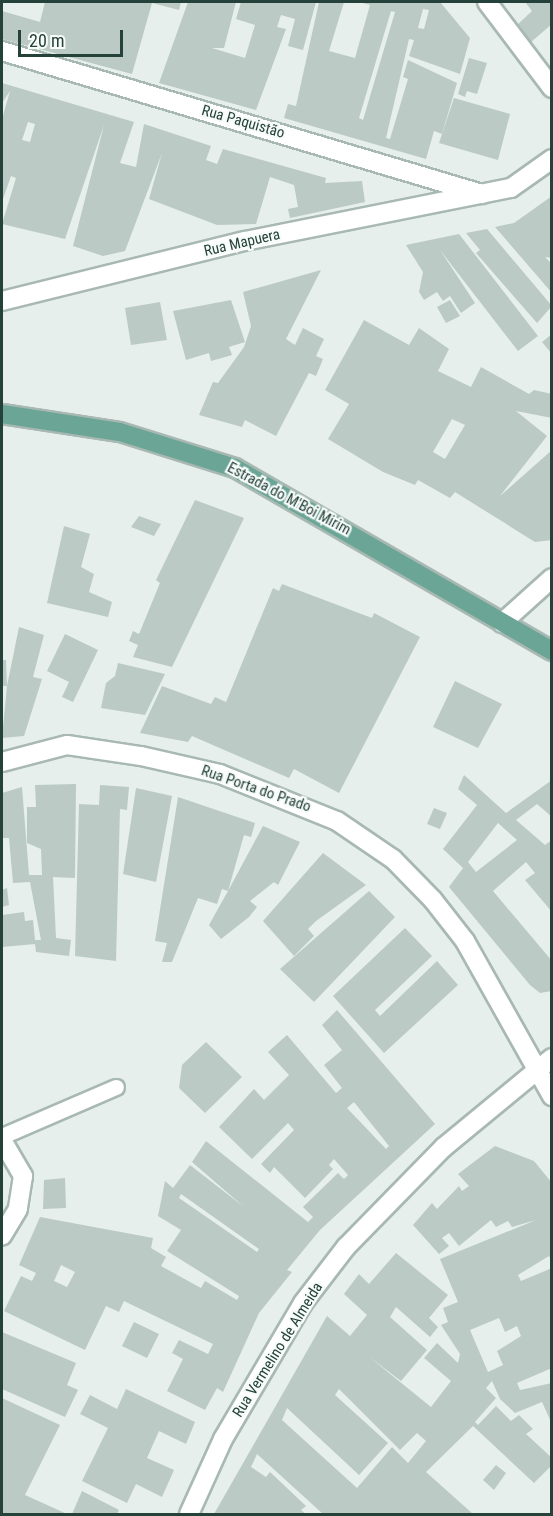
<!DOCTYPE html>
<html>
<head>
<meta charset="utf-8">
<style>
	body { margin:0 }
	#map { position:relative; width:553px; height:1516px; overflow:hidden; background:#e6efeb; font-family:"Roboto Condensed",sans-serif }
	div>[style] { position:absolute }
	.building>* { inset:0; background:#bbcac4 }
	.roads { filter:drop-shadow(2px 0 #a8b8b2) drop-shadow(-2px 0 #a8b8b2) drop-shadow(0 2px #a8b8b2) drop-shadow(0 -2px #a8b8b2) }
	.lane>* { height:15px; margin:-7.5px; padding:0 7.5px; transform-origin:7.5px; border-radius:7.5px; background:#fff }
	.street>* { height:18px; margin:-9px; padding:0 9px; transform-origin:9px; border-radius:9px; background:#fff }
	.primary>* { height:18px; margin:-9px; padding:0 9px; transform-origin:9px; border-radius:9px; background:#6aa596 }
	span { translate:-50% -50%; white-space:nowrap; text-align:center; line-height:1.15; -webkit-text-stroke:4.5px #f7fbf9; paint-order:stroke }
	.street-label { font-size:15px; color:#24423a }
	.frame { position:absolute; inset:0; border:3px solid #24423a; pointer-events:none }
	.scale { position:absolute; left:18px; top:30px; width:105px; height:27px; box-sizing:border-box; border:3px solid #24423a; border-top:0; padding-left:8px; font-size:18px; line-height:21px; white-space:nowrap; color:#24423a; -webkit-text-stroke:4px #f7fbf9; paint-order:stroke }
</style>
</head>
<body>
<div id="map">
	<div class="building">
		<i style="clip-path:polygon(45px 2px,181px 2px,179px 10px,152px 3px,132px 74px,2px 39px,2px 11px,40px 22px)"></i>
		<i style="clip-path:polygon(188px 2px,236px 2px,224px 48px,212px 48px,245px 58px,255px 25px,236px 19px,241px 2px,316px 2px,303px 50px,288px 46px,295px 19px,281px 15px,277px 27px,286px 29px,256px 110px,159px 83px)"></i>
		<i style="clip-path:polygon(evenodd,319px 2px,344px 2px,329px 51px,355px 58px,370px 5px,359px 2px,440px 2px,470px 38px,460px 74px,409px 56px,414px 40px,409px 39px,386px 138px,390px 139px,408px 79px,403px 77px,408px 60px,457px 83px,442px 134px,434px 131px,426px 159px,284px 118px,288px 104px,296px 106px,319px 2px,423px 9px,429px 10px,424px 29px,418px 28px,423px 9px,319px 2px,391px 11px,395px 12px,363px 120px,359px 118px,391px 11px)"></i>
		<i style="clip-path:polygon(525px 2px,552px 2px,552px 24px,531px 42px,517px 25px,532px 11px)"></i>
		<i style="clip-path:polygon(469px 58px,487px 63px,477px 94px,467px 91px,465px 97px,458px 94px)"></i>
		<i style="clip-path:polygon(evenodd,2px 83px,134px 122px,120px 163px,136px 167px,144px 124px,211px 146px,206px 160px,217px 164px,223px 149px,326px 178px,325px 183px,362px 181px,365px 202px,290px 218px,288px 209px,298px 207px,294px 185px,270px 177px,256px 224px,217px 225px,149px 199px,162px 153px,125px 251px,103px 256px,73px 246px,104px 125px,65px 239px,2px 224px,16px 178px,11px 176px,2px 202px,2px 119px,10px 91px,2px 103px,2px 83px,28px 122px,35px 124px,30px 142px,22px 140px,28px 122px)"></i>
		<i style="clip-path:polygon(454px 98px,510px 114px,498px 160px,439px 143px)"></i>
		<i style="clip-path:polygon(552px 196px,552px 258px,545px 257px,552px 264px,552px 293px,495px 227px,514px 223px)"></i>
		<i style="clip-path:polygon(487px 229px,552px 306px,537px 323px,476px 253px,480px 250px,466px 233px)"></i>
		<i style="clip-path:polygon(459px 234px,538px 336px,518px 351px,440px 250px,475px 303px,461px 313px,450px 296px,443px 301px,437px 292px,424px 300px,419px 292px,423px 272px,406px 245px)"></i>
		<i style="clip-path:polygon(321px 270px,286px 339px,295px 345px,303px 328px,324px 339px,316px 356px,323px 359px,316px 376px,309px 373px,276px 436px,245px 420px,242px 427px,199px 415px,213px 382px,218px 383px,244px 347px,251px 326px,243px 292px)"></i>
		<i style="clip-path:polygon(231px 300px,245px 342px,229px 347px,232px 355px,211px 361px,209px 353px,186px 360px,173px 311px)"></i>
		<i style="clip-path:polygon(450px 300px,460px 316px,446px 323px,437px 307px)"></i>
		<i style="clip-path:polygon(160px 302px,167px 340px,131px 345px,125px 308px)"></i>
		<i style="clip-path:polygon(evenodd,364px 320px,409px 345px,419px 328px,449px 349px,438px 371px,471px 387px,481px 367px,529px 394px,534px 390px,552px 394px,552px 418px,516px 411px,547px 436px,500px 496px,552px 450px,552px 540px,535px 542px,455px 492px,450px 498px,418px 480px,415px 485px,383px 472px,328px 439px,349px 404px,325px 390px,364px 320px,452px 419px,465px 425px,445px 459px,433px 452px,452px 419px)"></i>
		<i style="clip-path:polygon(552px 334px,552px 354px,542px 342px)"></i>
		<i style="clip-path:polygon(195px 500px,244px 518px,172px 667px,133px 657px,138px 645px,129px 641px,133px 631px,139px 634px,160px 583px,156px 580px)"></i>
		<i style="clip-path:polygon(139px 516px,161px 524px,154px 536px,131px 527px)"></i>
		<i style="clip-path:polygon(64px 526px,90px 534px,81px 567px,94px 574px,89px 592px,112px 602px,108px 617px,47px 603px)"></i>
		<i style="clip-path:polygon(282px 584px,372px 618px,374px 613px,420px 637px,339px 793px,294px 769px,289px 778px,192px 736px,188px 742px,140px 733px,162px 686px,211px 704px,215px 697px,226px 702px,273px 588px,279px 591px)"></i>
		<i style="clip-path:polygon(19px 627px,44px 635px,33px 677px,42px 679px,24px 736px,2px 738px,7px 686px,2px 686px,2px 660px,6px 660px,7px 686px)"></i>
		<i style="clip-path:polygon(65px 634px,98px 650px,73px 702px,62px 697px,69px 682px,47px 671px)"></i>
		<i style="clip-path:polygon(118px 663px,165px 674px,145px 715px,101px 708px,106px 683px,115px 676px)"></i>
		<i style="clip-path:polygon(455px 681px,502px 704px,478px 748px,433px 727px)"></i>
		<i style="clip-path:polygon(evenodd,464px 775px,506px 813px,552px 780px,552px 817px,537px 804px,516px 820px,545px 845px,552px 840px,552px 912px,525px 880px,535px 873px,526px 862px,493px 891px,552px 961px,552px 991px,540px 993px,530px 985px,449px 887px,463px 868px,443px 849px,477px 805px,458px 789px,464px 775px,498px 823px,517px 840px,476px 872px,468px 862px,498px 823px)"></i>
		<i style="clip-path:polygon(76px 784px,75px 878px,53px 877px,56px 938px,71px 940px,69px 956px,36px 952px,35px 944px,2px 947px,2px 915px,24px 912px,25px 921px,33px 920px,35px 940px,41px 940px,30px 882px,13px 883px,9px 838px,3px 838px,2px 793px,22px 787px,29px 875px,42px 875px,41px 849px,27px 843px,27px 807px,36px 807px,35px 785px)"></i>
		<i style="clip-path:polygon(100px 785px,129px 787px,127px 810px,120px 809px,116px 961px,75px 956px,79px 804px,99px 805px)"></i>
		<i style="clip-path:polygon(136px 788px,172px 796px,156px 882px,123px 874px)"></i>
		<i style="clip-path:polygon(178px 797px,255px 823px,251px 837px,244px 835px,228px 891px,263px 826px,300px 842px,278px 885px,274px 882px,250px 901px,257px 907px,249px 917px,221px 939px,209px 925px,228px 891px,222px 889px,217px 904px,198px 898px,172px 962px,162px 962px,167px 943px,155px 941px)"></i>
		<i style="clip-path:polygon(434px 808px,447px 813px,440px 829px,427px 824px)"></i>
		<i style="clip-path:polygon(323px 853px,366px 885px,316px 921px,308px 929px,314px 936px,294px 956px,263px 921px)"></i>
		<i style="clip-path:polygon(7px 888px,9px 905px,2px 907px,2px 890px)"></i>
		<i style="clip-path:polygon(369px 891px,395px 917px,314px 1002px,280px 969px)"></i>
		<i style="clip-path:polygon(405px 928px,432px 956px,375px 1010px,380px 1016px,437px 961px,458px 985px,384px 1053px,333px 996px)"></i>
		<i style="clip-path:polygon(evenodd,337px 1010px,435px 1124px,320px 1230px,287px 1270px,292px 1272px,259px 1313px,223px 1392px,217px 1388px,205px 1410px,167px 1391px,183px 1359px,172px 1353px,179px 1340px,208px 1354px,213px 1344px,124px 1301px,119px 1312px,106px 1306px,85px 1350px,4px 1311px,21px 1276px,32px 1281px,36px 1273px,19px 1265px,40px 1217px,153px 1238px,151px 1248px,166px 1257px,161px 1266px,201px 1288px,205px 1281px,237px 1300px,239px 1296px,167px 1251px,181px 1230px,158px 1216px,165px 1181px,173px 1188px,190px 1165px,244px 1207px,192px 1162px,206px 1141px,308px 1222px,313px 1217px,303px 1207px,338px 1173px,344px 1179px,348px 1175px,334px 1159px,329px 1165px,333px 1169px,305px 1198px,274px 1167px,270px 1173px,261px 1164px,294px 1130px,288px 1123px,252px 1159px,219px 1127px,254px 1089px,264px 1100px,289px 1075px,268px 1052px,287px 1035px,336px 1093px,342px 1088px,324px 1065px,342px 1050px,322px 1025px,337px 1010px,354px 1102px,389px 1146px,386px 1149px,347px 1108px,354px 1102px,337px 1010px,181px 1194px,259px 1249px,257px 1252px,179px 1198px,181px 1194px,337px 1010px,61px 1265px,75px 1272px,67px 1287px,54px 1281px,61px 1265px)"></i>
		<i style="clip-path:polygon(206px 1042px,242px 1077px,205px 1113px,179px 1088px,182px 1065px)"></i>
		<i style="clip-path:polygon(evenodd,495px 1146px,534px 1161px,552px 1183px,552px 1262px,549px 1256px,518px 1275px,521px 1281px,552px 1268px,552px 1368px,517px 1383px,520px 1390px,552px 1383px,552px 1424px,542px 1402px,515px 1413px,500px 1399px,492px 1381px,486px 1388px,496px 1398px,475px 1422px,478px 1425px,496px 1406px,511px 1421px,519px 1415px,533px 1429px,526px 1434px,552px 1458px,552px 1465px,534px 1483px,473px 1426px,426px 1472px,473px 1514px,323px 1514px,257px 1454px,251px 1467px,266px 1477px,270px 1472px,306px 1506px,301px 1510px,306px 1514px,214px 1514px,327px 1316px,350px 1336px,367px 1315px,344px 1294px,359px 1274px,369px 1284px,396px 1253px,448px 1295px,429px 1318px,438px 1327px,430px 1337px,396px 1307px,390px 1317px,427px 1350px,401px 1381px,368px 1356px,431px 1407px,451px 1381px,424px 1358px,437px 1343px,458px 1363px,460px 1354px,441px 1325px,448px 1322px,443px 1308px,458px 1302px,440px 1259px,536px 1220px,512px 1227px,508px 1221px,496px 1227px,491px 1220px,459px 1246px,449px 1233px,442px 1238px,449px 1246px,439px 1254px,413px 1225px,432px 1203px,437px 1209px,459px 1186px,462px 1191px,469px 1186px,458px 1174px,495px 1146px,499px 1318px,505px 1332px,517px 1326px,521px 1336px,497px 1351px,503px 1365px,488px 1372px,470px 1330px,499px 1318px,495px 1146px,339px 1389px,400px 1450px,417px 1433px,426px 1441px,408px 1463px,392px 1447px,357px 1488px,282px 1420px,287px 1408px,359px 1475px,388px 1443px,335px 1395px,339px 1389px)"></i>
		<i style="clip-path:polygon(65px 1178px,66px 1208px,43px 1209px,44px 1180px)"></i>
		<i style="clip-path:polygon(134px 1322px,159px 1334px,147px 1358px,122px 1346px)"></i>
		<i style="clip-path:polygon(2px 1332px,76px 1363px,67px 1385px,78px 1390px,65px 1417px,2px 1389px)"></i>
		<i style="clip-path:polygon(126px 1389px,195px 1422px,186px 1444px,159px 1431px,147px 1458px,174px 1470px,162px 1497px,136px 1484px,127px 1503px,82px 1481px,108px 1428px,80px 1414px,90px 1395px,117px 1409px)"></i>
		<i style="clip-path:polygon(2px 1398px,60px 1425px,25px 1495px,67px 1514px,2px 1514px)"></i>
		<i style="clip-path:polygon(496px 1465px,506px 1473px,494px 1490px,483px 1480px)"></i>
		<i style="clip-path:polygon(82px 1491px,119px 1510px,117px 1514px,72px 1514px)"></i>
	</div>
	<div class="roads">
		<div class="lane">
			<i style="left:2px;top:1136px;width:124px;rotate:-23.3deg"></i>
		</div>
		<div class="street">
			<i style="left:487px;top:2px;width:108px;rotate:52.9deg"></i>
			<i style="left:2px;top:51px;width:501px;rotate:16.59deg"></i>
			<i style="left:2px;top:301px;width:250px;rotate:-13.9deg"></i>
			<i style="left:245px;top:241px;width:271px;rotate:-11.3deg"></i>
			<i style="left:511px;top:188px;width:50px;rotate:-35.3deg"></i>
			<i style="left:502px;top:623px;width:67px;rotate:-42deg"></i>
			<i style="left:2px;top:762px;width:67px;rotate:-14.7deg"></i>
			<i style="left:67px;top:745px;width:75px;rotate:8.5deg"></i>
			<i style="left:141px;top:756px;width:81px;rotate:12.8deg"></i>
			<i style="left:220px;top:774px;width:126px;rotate:21.9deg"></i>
			<i style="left:337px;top:821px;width:68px;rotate:34.2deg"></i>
			<i style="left:393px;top:859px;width:57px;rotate:45.7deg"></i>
			<i style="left:433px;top:900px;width:52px;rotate:52deg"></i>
			<i style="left:465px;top:941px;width:178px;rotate:60.7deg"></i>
			<i style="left:2px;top:1140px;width:42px;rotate:59.7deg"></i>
			<i style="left:23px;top:1176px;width:33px;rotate:99deg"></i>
			<i style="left:18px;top:1209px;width:31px;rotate:121deg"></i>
			<i style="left:189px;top:1514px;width:82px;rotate:-65.6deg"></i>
			<i style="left:223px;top:1439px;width:158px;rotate:-59.5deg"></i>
			<i style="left:303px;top:1303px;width:71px;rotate:-52.5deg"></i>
			<i style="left:346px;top:1247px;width:140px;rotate:-45.6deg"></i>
			<i style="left:444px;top:1147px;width:140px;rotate:-39.5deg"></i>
		</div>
		<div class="primary">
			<i style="left:2px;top:414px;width:119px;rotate:8.7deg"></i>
			<i style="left:120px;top:432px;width:121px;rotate:17.4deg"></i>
			<i style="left:235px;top:468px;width:366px;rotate:30deg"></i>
		</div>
	</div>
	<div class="street-label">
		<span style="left:243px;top:122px;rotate:16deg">Rua Paquistão</span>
		<span style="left:242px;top:243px;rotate:-13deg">Rua Mapuera</span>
		<span style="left:289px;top:499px;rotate:28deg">Estrada do M'Boi Mirim</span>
		<span style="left:256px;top:789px;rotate:19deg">Rua Porta do Prado</span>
		<span style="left:278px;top:1350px;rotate:-58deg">Rua Vermelino de Almeida</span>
	</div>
	<div class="frame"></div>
	<div class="scale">20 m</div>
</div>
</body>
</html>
